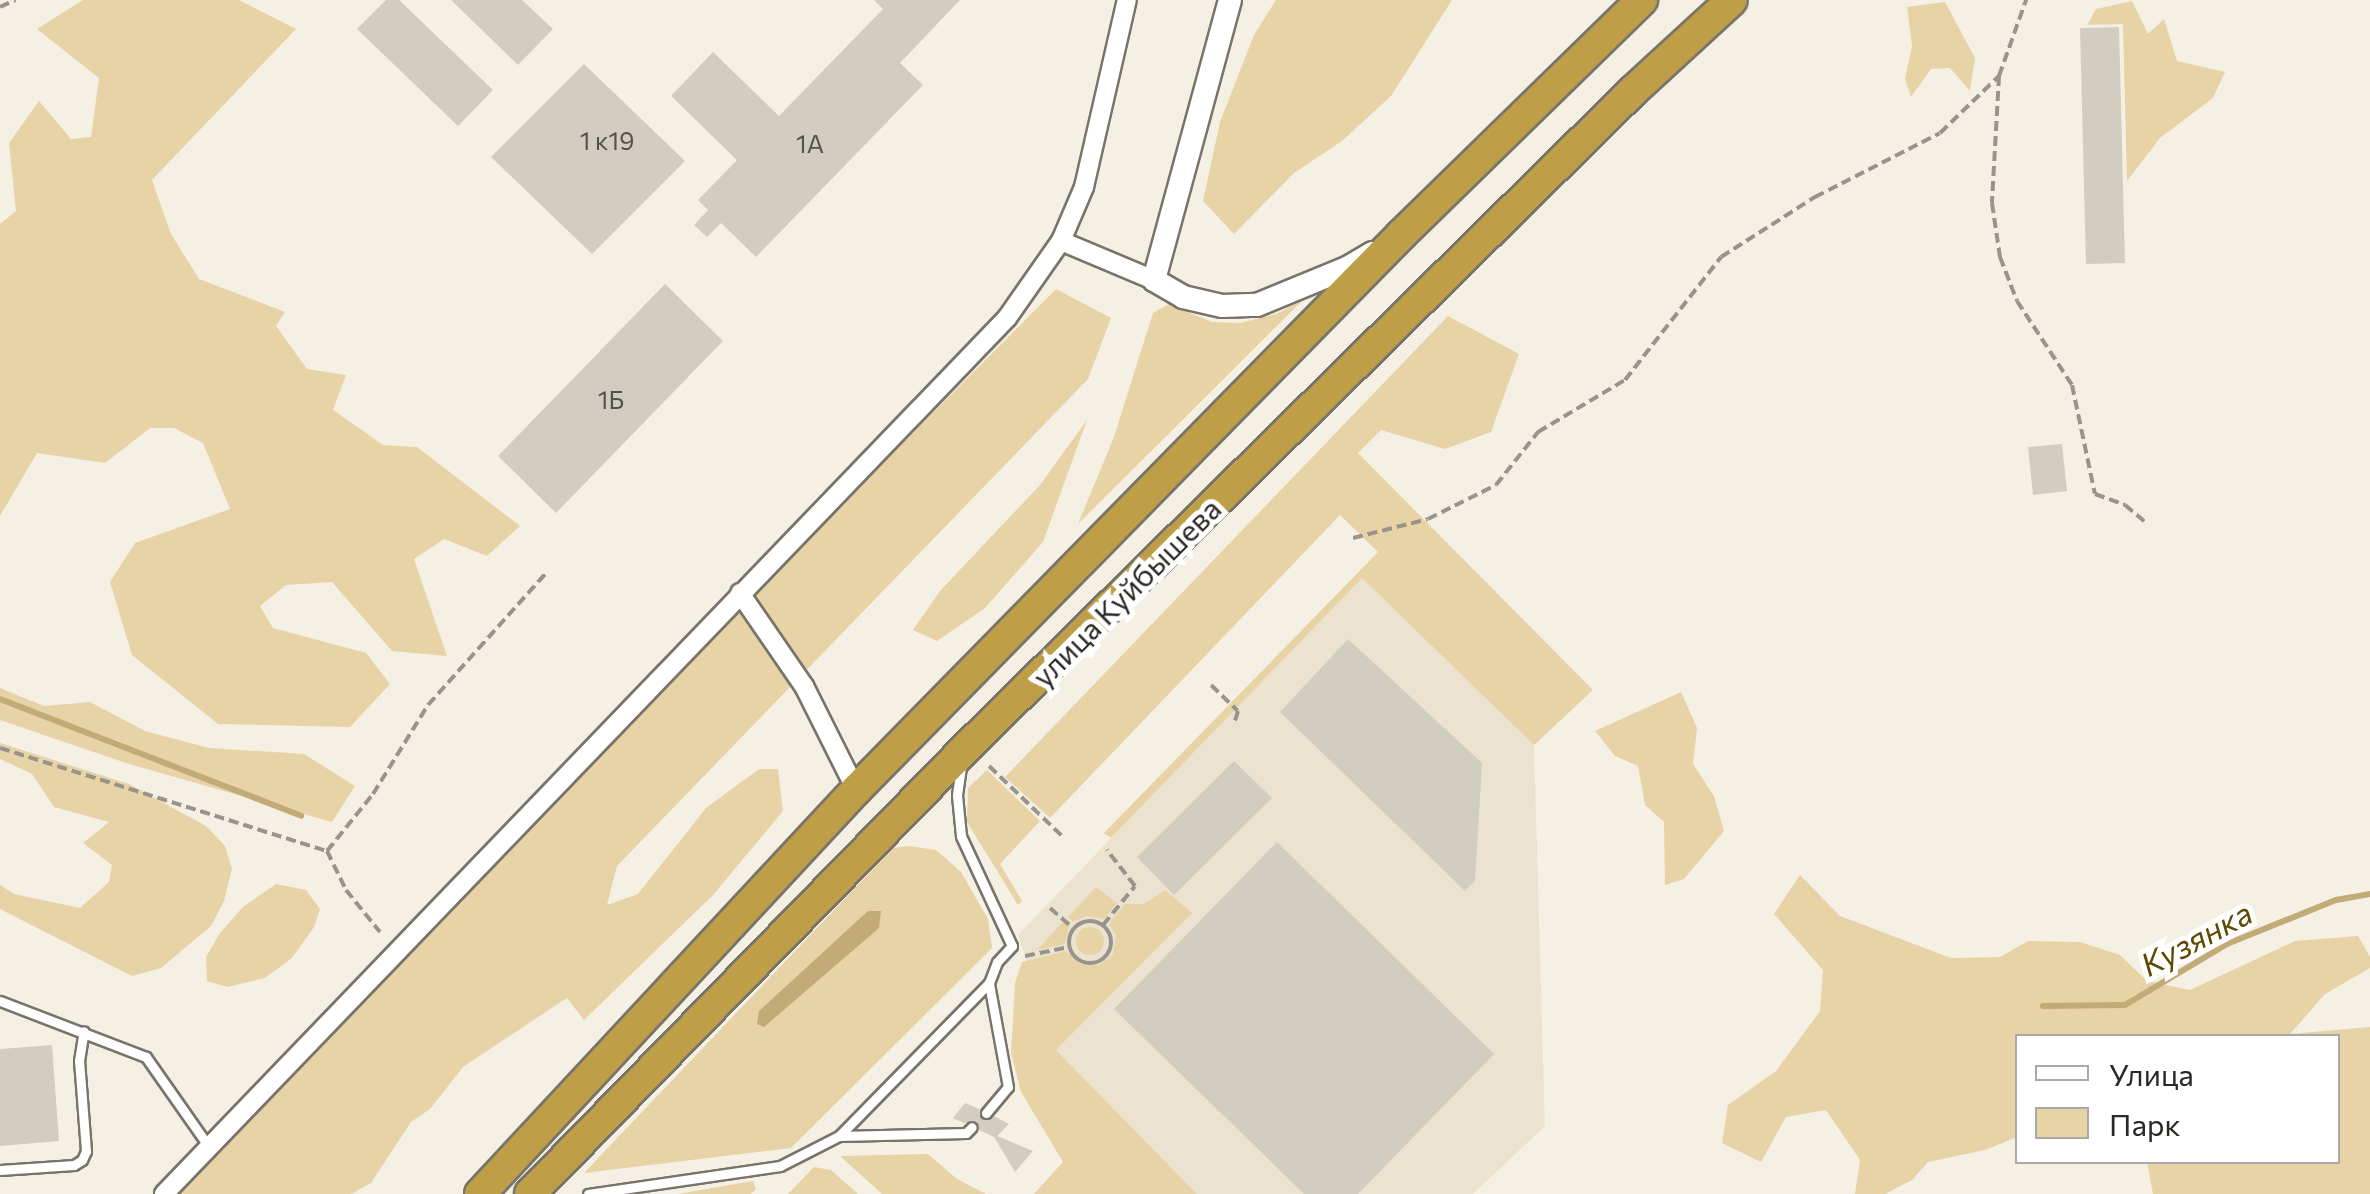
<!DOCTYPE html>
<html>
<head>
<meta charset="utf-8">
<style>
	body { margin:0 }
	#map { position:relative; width:2370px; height:1194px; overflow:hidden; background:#f5f0e4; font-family:Commissioner,sans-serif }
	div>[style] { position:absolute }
	.built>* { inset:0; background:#ebe3d0 }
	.green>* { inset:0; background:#e7d3a5 }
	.round { border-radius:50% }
	.water>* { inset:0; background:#c2ab76 }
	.stream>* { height:6px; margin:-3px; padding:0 3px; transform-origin:3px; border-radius:3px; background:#c2ab76 }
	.building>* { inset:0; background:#d2cdc1 }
	.path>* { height:4px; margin-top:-2px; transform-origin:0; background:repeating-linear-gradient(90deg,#98948c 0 10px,transparent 0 15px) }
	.path>.ring { margin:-2px; padding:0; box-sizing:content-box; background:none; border:4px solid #98948c; border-radius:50% }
	.roads { filter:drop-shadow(2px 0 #79746a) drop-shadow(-2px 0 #79746a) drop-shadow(0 2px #79746a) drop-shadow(0 -2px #79746a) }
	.service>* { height:9px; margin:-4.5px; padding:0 4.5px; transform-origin:4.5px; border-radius:4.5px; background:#fff }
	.minor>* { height:18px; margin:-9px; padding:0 9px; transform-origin:9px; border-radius:9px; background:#fff }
	.tertiary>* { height:22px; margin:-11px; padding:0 11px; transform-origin:11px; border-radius:11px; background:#fff }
	.trunk>* { height:30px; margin:-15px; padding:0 15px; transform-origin:15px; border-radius:15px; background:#be9f48 }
	span { translate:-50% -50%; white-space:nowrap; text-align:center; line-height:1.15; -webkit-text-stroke:10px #fff; paint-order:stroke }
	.number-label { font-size:25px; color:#55524c }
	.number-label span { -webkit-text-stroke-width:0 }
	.street-label { font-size:30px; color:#2b2925 }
	.water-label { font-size:32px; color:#5f4701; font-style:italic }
	.legend { position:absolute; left:2015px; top:1034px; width:325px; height:130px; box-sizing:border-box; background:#fff; border:2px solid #aaa9a8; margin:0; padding:12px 18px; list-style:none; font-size:30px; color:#2b2925 }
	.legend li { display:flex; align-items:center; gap:20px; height:50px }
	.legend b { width:50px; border:2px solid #aaa9a8 }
</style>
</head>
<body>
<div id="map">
	<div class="built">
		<i style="clip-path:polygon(1362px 577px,1534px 745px,1545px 1126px,1473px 1194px,1197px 1194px,1056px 1050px,1018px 935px)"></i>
	</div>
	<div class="green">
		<i style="clip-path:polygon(83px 0,239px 0,296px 29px,152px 180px,171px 234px,199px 279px,285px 312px,276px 326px,307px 369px,346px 375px,333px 410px,383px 445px,417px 447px,520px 526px,487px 556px,444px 539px,414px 559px,447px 656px,392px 651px,332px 582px,286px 585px,260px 606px,273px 628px,366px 653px,390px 684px,350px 727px,218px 724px,132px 655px,110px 582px,135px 543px,230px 509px,203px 443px,174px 428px,150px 428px,105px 463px,37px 453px,0 516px,0 224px,16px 211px,9px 143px,39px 101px,71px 139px,91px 137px,99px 78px,37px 29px)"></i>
		<i style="clip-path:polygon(1276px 0,1452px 0,1391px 96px,1342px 141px,1294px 173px,1234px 234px,1203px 201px,1220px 122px,1254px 35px)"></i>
		<i style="clip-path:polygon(2132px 1px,2148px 34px,2164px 19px,2177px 61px,2225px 72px,2213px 98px,2160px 138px,2127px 181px,2123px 24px,2087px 25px,2096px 9px)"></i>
		<i style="clip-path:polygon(1945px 2px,1975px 58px,1970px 91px,1950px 68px,1931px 69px,1911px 97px,1905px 79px,1912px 46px,1907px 7px)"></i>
		<i style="clip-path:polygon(1056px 289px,1111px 318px,1088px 379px,617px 866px,607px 905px,638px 894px,706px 808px,759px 769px,778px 769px,783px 811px,713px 895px,584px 1020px,567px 998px,463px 1067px,430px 1109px,411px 1122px,371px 1183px,351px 1194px,178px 1194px,532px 816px)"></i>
		<i style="clip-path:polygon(1302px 301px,1078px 524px,1114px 437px,1153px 313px,1169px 304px,1212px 322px,1240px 323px,1276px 314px)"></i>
		<i style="clip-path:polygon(1448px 316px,1519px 354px,1491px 432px,1445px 449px,1381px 430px,1358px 453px,1593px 690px,1534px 745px,1362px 578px,1111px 838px,1104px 833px,1378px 552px,1340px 515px,1050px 818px,1005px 777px)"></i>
		<i style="clip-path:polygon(1087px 420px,1043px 542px,985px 608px,937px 641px,913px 630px,940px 591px,1040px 485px)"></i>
		<i style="clip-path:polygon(0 688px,44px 706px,90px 702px,145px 731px,209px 748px,304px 754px,355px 786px,332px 822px,126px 763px,0 720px)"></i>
		<i style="clip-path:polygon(1681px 692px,1697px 728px,1693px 764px,1714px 796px,1724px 831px,1684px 879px,1665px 885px,1664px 822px,1645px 805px,1638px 766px,1615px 756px,1595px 731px)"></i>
		<i style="clip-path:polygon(0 743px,129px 784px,206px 826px,225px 846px,232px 869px,224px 901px,211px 926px,161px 968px,132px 976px,0 909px,0 885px,14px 894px,80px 908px,109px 882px,112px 865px,83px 843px,109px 822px,54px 807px,32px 774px,0 759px)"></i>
		<i style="clip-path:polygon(987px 770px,1040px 821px,1000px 864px,1022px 901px,1018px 905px,967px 822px,968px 788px)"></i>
		<i style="clip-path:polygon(909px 846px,936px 850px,961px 872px,988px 919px,992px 948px,791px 1148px,584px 1173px,893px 848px)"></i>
		<i style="clip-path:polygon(1800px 875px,1840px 916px,1951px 958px,2000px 957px,2028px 941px,2080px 942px,2120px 955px,2147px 981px,2190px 990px,2295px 941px,2358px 936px,2370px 957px,2370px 968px,2325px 994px,2290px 1034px,2370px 1027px,2370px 1194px,2153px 1194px,2147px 1162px,2338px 1162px,2338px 1036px,2018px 1036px,2017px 1137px,1985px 1150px,1928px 1162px,1912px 1180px,1885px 1194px,1855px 1194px,1860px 1160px,1826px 1110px,1786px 1117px,1761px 1162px,1722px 1143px,1728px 1105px,1776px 1071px,1820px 1011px,1823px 970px,1774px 914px)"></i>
		<i style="clip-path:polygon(276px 884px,306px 890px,320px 909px,314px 927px,292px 958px,265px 978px,227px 987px,207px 981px,206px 957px,220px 933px,243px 907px)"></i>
		<i style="clip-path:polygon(1096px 887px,1117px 903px,1104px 919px,1086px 916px,1073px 922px,1068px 917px)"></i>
		<i style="clip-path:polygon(1165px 890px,1192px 913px,1056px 1050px,1197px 1194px,1034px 1194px,1063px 1162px,1021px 1092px,1011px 1053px,1015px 983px,1022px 962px,1066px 951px,1080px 964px,1100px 965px,1113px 954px,1116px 935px,1109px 924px,1125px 904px,1144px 904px)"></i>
		<i style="clip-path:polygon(1063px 922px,1069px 926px,1065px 944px,1037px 950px)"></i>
		<i class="round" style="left:1076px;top:927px;width:28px;height:28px"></i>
		<i style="clip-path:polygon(928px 1154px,957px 1179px,986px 1194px,882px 1194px,840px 1156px)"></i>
		<i style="clip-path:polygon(814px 1167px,831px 1170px,858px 1194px,788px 1194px)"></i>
		<i style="clip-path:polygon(753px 1181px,756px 1189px,751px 1194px,678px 1194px)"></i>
	</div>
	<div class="water">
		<i style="clip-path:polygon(868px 911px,881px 911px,879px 928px,764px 1027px,757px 1024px,759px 1011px)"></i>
	</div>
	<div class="stream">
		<i style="left:0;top:699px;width:323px;rotate:21.2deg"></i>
		<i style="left:2043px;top:1006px;width:82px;rotate:-0.7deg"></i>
		<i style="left:2125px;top:1005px;width:119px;rotate:-30.9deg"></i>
		<i style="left:2227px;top:944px;width:118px;rotate:-22deg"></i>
		<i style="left:2336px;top:900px;width:35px;rotate:-10deg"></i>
	</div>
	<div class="building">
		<i style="clip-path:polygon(386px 0,399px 0,493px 90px,458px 126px,357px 29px)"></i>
		<i style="clip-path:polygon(451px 0,522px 0,553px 29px,518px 65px)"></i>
		<i style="clip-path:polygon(874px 0,960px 0,900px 63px,923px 85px,756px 257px,721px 223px,707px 237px,694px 225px,708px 210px,698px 200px,737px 160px,671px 96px,713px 52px,779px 116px,883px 9px)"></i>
		<i style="clip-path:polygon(2119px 27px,2125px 263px,2086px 264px,2080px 28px)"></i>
		<i style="clip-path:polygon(584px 64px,685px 161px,592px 254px,491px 157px)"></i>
		<i style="clip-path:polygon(665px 284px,723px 341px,556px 513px,498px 456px)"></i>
		<i style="clip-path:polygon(2062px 444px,2067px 491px,2033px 495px,2028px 447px)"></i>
		<i style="clip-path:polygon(1348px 639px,1482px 763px,1475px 881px,1465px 891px,1280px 712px)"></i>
		<i style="clip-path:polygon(1234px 761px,1272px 798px,1174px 895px,1137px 857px)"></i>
		<i style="clip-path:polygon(1277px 842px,1494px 1054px,1358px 1194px,1304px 1194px,1114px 1009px)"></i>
		<i style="clip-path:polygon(52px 1045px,59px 1141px,0 1146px,0 1049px)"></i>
		<i style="clip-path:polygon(965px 1103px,979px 1109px,982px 1120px,994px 1116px,1009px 1124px,997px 1136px,1033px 1151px,1015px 1172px,994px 1137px,979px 1130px,977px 1121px,964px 1123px,953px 1118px)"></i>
	</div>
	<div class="path">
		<i style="left:0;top:7px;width:17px;rotate:-25deg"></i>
		<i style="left:1999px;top:76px;width:127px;rotate:93.2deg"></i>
		<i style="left:1992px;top:203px;width:55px;rotate:81.6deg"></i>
		<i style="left:2000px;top:257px;width:47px;rotate:68.9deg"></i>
		<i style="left:2017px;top:301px;width:100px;rotate:56.8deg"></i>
		<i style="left:2072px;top:385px;width:111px;rotate:78.1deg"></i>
		<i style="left:2095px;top:494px;width:32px;rotate:20deg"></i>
		<i style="left:2125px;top:505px;width:26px;rotate:40deg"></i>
		<i style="left:1353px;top:538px;width:77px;rotate:-14.2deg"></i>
		<i style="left:1428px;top:519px;width:76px;rotate:-26.6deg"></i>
		<i style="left:1496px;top:485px;width:68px;rotate:-51.6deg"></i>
		<i style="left:1538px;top:432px;width:101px;rotate:-30.9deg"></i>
		<i style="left:1625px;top:380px;width:156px;rotate:-52deg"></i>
		<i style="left:1721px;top:257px;width:112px;rotate:-32.6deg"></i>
		<i style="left:1815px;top:197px;width:140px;rotate:-27.1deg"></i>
		<i style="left:1940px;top:133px;width:82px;rotate:-44deg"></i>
		<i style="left:1999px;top:76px;width:81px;rotate:-70.4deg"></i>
		<i style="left:1211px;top:685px;width:37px;rotate:44deg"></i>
		<i style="left:1238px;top:711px;width:10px;rotate:107deg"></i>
		<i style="left:0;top:748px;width:343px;rotate:17.5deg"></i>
		<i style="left:327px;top:851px;width:43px;rotate:64deg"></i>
		<i style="left:346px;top:890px;width:54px;rotate:51deg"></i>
		<i style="left:989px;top:766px;width:101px;rotate:43.8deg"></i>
		<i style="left:327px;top:851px;width:73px;rotate:-51.1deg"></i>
		<i style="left:373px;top:794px;width:105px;rotate:-58.3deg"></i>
		<i style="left:428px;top:705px;width:176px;rotate:-48.2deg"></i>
		<i style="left:1050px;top:908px;width:30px;rotate:41deg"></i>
		<i class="ring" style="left:1069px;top:921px;width:38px;height:38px"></i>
		<i style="left:1103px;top:925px;width:50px;rotate:-50.6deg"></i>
		<i style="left:1135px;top:886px;width:46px;rotate:-127.9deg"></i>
		<i style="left:1025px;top:956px;width:45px;rotate:-11.6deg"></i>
	</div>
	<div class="roads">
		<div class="service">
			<i style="left:0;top:1001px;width:156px;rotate:21deg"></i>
			<i style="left:146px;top:1057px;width:110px;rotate:55deg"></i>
			<i style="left:986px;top:1113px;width:34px;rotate:-50deg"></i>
			<i style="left:1008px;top:1087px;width:106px;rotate:-100.4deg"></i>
			<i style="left:839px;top:1136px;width:127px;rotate:-1.4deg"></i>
			<i style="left:966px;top:1133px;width:8px;rotate:-45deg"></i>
			<i style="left:0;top:1170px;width:74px;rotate:-3.9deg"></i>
			<i style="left:74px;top:1165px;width:9px;rotate:-32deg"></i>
			<i style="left:82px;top:1160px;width:10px;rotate:-66deg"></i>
			<i style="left:86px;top:1151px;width:90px;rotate:-94.4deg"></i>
			<i style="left:79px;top:1061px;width:30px;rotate:-81deg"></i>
			<i style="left:588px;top:1194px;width:194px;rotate:-8.3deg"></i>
			<i style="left:780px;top:1166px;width:66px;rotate:-27deg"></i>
			<i style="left:839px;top:1136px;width:214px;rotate:-45.6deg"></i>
			<i style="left:989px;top:983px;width:22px;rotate:-69deg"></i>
			<i style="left:997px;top:962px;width:22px;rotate:-47deg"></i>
			<i style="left:1012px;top:946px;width:121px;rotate:-114.9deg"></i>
			<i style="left:961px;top:836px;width:41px;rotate:-95.6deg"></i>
			<i style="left:957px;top:795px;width:30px;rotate:-82deg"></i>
		</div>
		<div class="minor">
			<i style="left:1061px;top:241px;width:101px;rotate:22.8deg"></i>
			<i style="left:740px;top:593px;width:113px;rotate:55.5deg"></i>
			<i style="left:804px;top:686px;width:116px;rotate:63.4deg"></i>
			<i style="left:164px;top:1194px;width:1216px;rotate:-46.1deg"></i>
			<i style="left:1007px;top:318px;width:94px;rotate:-55deg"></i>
			<i style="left:1061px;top:241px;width:59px;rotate:-66.9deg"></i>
			<i style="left:1084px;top:187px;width:192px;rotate:-77.1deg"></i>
		</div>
		<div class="tertiary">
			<i style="left:1230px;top:0;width:290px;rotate:105.2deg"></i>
			<i style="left:1154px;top:280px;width:34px;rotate:30deg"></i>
			<i style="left:1183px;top:297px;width:40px;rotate:13deg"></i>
			<i style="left:1222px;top:306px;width:35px;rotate:-2deg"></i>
			<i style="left:1257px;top:305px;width:100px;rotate:-22.4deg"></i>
			<i style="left:1349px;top:267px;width:27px;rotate:-31deg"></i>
		</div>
		<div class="trunk">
			<i style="left:480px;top:1194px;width:552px;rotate:-47.06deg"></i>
			<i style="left:856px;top:790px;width:778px;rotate:-45.52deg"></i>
			<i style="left:1401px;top:235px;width:337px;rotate:-44.3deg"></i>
			<i style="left:530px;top:1194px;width:619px;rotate:-45.65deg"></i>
			<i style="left:963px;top:751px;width:940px;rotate:-44.57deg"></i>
			<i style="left:1633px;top:91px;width:134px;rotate:-42.6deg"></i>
		</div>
	</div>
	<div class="number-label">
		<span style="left:607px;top:140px">1 к19</span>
		<span style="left:810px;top:143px">1А</span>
		<span style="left:611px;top:399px">1Б</span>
	</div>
	<div class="street-label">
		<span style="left:1126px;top:592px;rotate:-45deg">улица Куйбышева</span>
	</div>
	<div class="water-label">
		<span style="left:2196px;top:938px;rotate:-28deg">Кузянка</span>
	</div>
	<ul class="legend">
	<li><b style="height:12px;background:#fff"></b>Улица</li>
	<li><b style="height:28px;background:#e7d3a5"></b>Парк</li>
	</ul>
</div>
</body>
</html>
